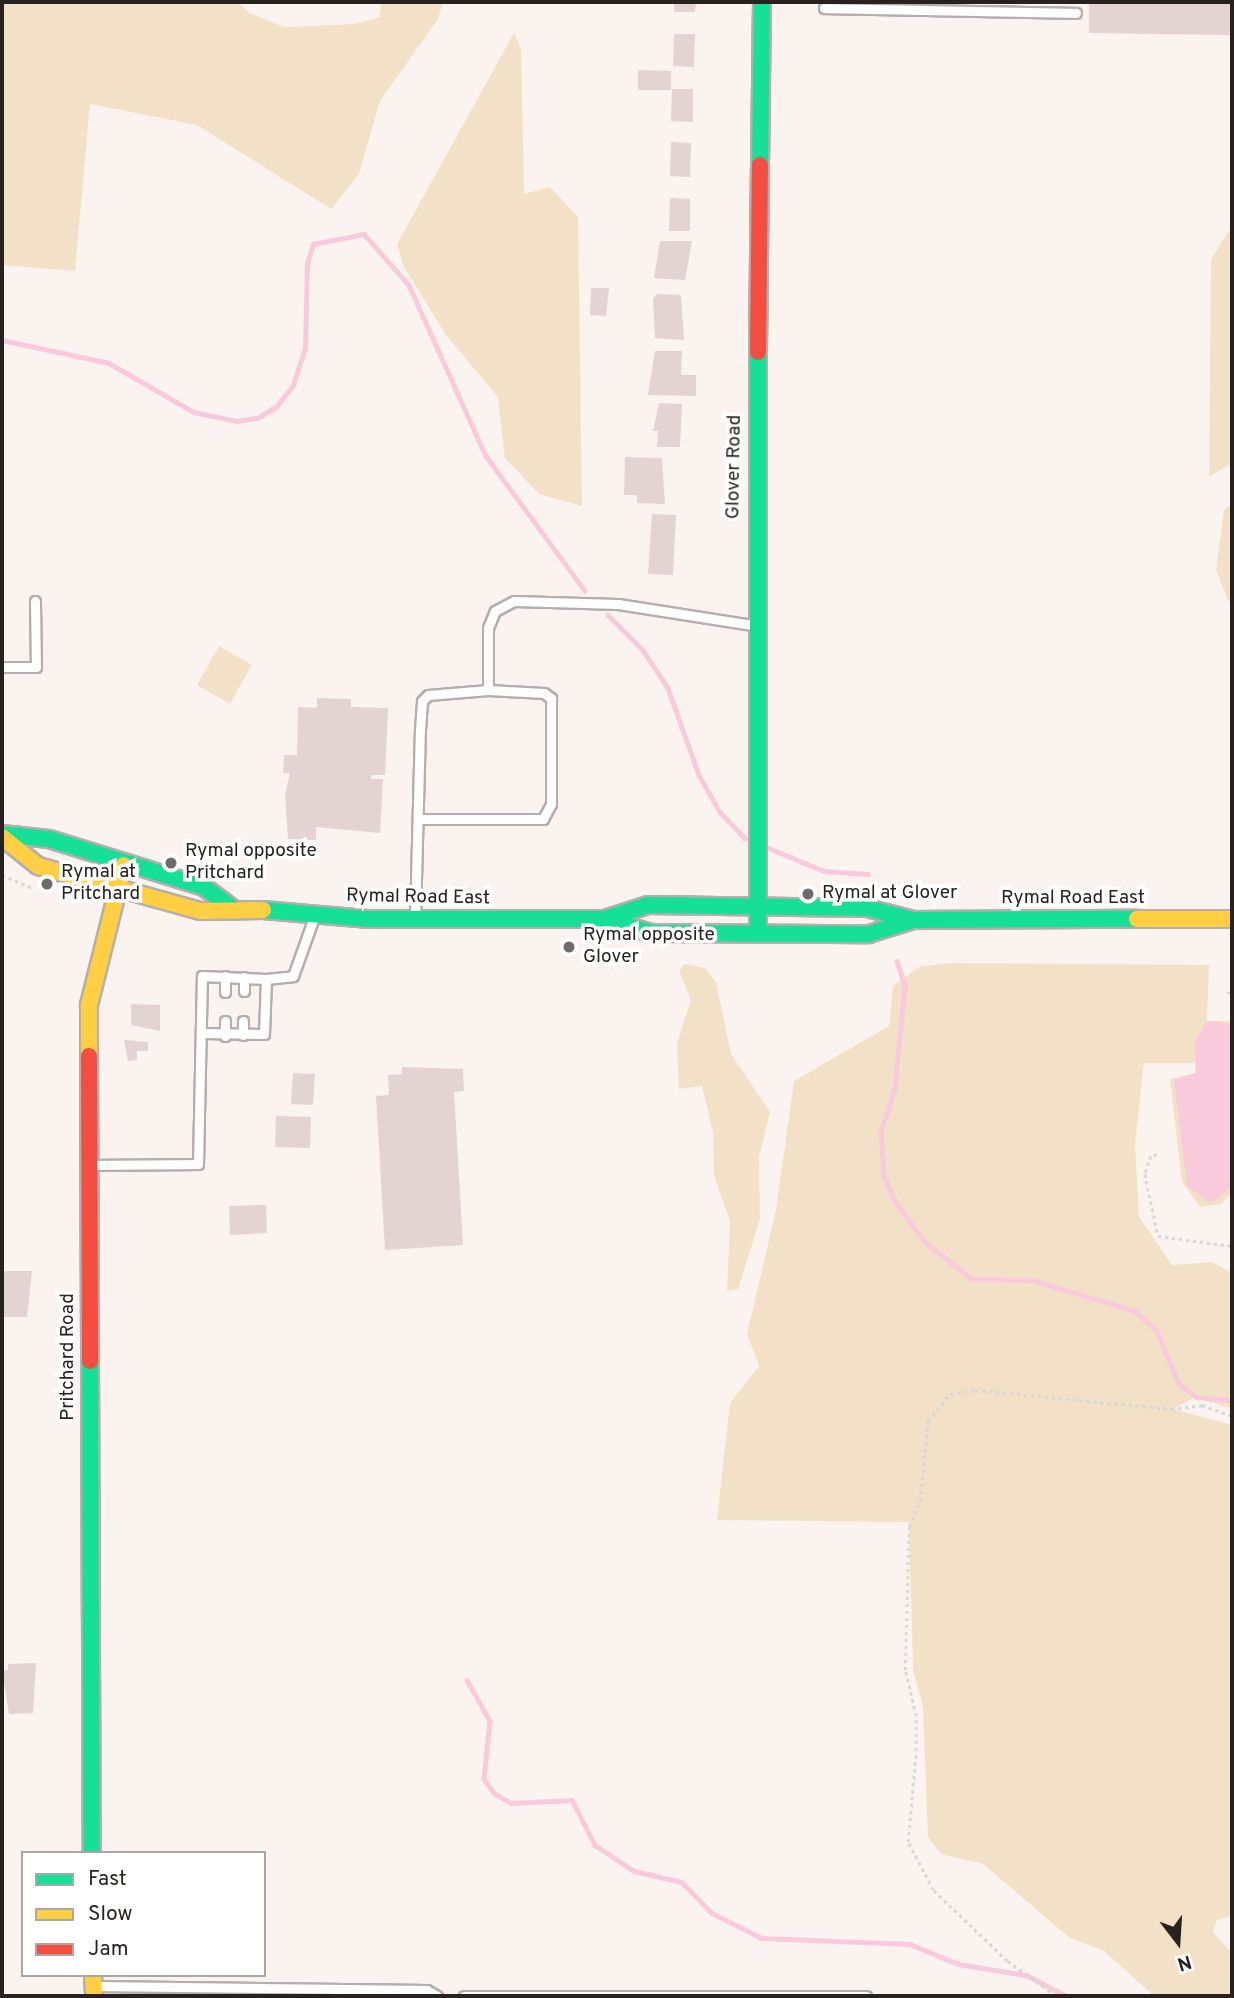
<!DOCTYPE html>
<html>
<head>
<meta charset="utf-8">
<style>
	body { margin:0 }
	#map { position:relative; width:1234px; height:1998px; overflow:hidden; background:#fbf3f0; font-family:Overpass,sans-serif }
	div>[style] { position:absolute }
	.green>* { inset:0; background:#f3e1c7 }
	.water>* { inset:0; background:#f9cadc }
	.stream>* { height:4.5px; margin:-2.25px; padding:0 2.25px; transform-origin:2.25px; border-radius:2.25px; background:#f9cadc }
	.building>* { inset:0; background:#e3d3d3 }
	.path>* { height:2.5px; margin-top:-1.25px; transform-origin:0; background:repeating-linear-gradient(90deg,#d9d6d6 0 3.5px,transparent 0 7px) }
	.roads { filter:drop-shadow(2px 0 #b5aeac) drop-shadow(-2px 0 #b5aeac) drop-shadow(0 2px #b5aeac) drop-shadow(0 -2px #b5aeac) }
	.lane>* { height:9px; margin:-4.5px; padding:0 4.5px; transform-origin:4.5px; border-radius:4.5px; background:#fefdfd }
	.fast>* { height:16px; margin:-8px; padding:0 8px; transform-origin:8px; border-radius:8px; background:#16e098 }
	.slow>* { height:16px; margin:-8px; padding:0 8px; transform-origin:8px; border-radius:8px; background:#ffcf43 }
	.jam>* { height:16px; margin:-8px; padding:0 8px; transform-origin:8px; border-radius:8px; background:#f24e42 }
	.dots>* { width:19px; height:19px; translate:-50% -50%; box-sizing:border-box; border:4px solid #fff; border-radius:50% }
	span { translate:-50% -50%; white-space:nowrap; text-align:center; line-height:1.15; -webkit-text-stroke:7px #fff; paint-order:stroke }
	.street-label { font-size:19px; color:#272120 }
	.poi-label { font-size:19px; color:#272120 }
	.left { translate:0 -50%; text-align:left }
	.frame { position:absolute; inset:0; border:4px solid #272120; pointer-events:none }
	.legend { position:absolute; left:21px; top:1851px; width:245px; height:126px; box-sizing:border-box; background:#fff; border:2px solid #a9a6a6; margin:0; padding:9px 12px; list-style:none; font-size:21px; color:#272120 }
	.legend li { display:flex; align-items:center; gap:14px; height:35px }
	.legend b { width:35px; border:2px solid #a9a6a6 }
	.north { position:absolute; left:1143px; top:1907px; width:70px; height:70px; -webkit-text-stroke:5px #fff; paint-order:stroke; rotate:163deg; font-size:19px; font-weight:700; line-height:28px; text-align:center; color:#272120 }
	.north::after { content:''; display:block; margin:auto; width:24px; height:32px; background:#272120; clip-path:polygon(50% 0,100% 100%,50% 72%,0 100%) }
</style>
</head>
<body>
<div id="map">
	<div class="green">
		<i style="clip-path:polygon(2px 2px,238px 2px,249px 13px,284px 27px,356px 24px,380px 17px,381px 2px,443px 2px,438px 19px,380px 101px,359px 174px,331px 209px,197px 125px,90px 104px,75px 271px,2px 265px)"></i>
		<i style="clip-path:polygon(514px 33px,521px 49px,524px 194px,550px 187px,578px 217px,582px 506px,539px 494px,505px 458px,498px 397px,446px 335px,404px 267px,397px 244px)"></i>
		<i style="clip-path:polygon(1232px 226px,1232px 463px,1209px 477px,1211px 259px)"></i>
		<i style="clip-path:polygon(1232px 504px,1232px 609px,1216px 571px,1224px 510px)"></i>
		<i style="clip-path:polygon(219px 646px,252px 665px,230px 704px,197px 685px)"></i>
		<i style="clip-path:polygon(949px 963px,1209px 965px,1207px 1021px,1232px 1021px,1232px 1193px,1221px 1204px,1200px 1207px,1182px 1182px,1170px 1079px,1195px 1073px,1195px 1063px,1144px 1063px,1135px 1145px,1139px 1217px,1172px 1265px,1212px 1262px,1232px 1273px,1232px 1409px,1196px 1397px,1173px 1409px,1232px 1425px,1232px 1916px,1217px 1920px,1213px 1932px,1232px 1953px,1232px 1996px,1154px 1996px,1103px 1950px,1070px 1938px,983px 1864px,941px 1854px,928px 1837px,923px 1706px,913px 1670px,909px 1522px,717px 1520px,730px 1403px,759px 1366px,747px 1334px,776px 1210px,794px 1081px,889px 1026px,893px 986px,919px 967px)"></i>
		<i style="clip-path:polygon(685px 964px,705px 968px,716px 982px,731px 1054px,770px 1112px,759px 1157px,760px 1219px,738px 1289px,727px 1291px,730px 1221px,714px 1176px,713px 1133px,702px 1086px,679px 1089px,677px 1044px,691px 1000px,679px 971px)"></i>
	</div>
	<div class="water">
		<i style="clip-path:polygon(1207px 1021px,1232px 1024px,1232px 1186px,1211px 1203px,1187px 1186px,1174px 1080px,1196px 1073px,1195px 1042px)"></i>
	</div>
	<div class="stream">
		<i style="left:2px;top:340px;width:109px;rotate:12.1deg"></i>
		<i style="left:109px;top:363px;width:98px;rotate:30deg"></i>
		<i style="left:194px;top:412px;width:44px;rotate:11.8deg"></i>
		<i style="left:237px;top:421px;width:20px;rotate:-9deg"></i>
		<i style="left:257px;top:418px;width:22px;rotate:-30deg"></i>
		<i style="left:276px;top:407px;width:28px;rotate:-52deg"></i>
		<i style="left:293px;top:385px;width:38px;rotate:-72deg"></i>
		<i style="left:305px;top:349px;width:86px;rotate:-88.7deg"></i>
		<i style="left:307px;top:263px;width:20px;rotate:-72deg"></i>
		<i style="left:313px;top:244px;width:52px;rotate:-11.1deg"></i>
		<i style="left:364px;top:234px;width:68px;rotate:48.6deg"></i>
		<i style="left:409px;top:285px;width:188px;rotate:65.8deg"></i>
		<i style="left:486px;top:456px;width:167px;rotate:53.7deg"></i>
		<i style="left:608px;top:615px;width:49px;rotate:45deg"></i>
		<i style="left:643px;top:650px;width:45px;rotate:56.7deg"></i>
		<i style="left:668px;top:688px;width:92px;rotate:70.4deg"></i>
		<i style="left:699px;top:775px;width:43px;rotate:60.4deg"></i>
		<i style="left:720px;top:812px;width:36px;rotate:46deg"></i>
		<i style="left:764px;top:846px;width:65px;rotate:22.6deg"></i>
		<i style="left:824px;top:871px;width:44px;rotate:3.9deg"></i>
		<i style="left:897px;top:961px;width:25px;rotate:72deg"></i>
		<i style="left:905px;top:985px;width:104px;rotate:95.5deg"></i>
		<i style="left:895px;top:1089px;width:45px;rotate:108deg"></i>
		<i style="left:881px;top:1132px;width:44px;rotate:86.1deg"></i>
		<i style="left:884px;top:1176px;width:27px;rotate:66deg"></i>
		<i style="left:895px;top:1201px;width:51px;rotate:53.8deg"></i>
		<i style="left:925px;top:1242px;width:60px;rotate:38.2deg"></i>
		<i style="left:972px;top:1279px;width:61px;rotate:0.9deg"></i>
		<i style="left:1033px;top:1280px;width:107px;rotate:16.9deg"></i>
		<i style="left:1135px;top:1311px;width:30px;rotate:42deg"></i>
		<i style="left:1157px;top:1331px;width:57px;rotate:67.5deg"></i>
		<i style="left:1179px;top:1384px;width:21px;rotate:37deg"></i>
		<i style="left:1196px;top:1397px;width:36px;rotate:5deg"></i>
		<i style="left:467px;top:1680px;width:47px;rotate:60.7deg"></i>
		<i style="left:490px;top:1721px;width:58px;rotate:95.9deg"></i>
		<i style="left:484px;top:1779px;width:17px;rotate:54deg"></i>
		<i style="left:494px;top:1793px;width:20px;rotate:30deg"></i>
		<i style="left:511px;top:1803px;width:61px;rotate:-2.8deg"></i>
		<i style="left:572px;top:1800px;width:51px;rotate:62.9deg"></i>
		<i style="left:595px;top:1845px;width:47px;rotate:33.7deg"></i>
		<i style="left:634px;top:1871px;width:49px;rotate:12.9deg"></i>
		<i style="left:682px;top:1882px;width:43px;rotate:45.9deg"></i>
		<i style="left:712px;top:1913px;width:56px;rotate:26.6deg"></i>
		<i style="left:762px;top:1938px;width:148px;rotate:2.3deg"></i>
		<i style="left:910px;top:1944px;width:52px;rotate:22.6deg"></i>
		<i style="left:958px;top:1964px;width:69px;rotate:9.2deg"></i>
		<i style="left:1026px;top:1975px;width:46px;rotate:27.1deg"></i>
	</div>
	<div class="building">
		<i style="clip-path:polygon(674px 2px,696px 2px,695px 12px,674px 12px)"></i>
		<i style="clip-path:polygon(1089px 2px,1232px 2px,1232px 35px,1089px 33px)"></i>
		<i style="clip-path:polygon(674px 34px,695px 34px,694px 67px,673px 66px)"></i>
		<i style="clip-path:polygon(638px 70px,671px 71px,671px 90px,638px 90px)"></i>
		<i style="clip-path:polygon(672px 89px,693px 89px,693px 122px,671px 121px)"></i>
		<i style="clip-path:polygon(691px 143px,690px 177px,670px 176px,671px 142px)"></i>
		<i style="clip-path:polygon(670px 198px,690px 199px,690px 231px,669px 231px)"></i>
		<i style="clip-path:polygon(660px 241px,692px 241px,685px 280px,654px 278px)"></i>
		<i style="clip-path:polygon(591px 288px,609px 288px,606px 316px,590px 315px)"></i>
		<i style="clip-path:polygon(658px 294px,681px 295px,684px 340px,655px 338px,653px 298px)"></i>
		<i style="clip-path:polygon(655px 351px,682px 351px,681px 375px,696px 375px,696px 396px,648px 395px)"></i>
		<i style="clip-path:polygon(659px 403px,682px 404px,680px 447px,657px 447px,658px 431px,653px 431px)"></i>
		<i style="clip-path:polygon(625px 457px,662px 458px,665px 504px,637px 503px,637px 495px,624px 495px)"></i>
		<i style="clip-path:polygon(652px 514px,676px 515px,673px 575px,648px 574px)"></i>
		<i style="clip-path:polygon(317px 698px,351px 699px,351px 707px,388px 708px,385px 775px,371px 775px,371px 779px,383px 779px,380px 833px,316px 827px,316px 840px,288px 839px,285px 795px,290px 773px,283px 773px,284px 755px,297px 755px,298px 707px,317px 708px)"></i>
		<i style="clip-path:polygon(131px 1004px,160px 1005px,160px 1031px,131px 1025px)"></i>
		<i style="clip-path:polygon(124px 1040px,148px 1042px,148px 1051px,137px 1051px,137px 1060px,128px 1061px)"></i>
		<i style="clip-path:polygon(402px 1067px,463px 1069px,464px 1091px,454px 1092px,463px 1245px,385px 1250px,376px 1096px,389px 1095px,388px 1075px,402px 1074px)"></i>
		<i style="clip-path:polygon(293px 1073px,315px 1074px,313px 1105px,291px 1104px)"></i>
		<i style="clip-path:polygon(276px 1116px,311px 1117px,310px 1148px,275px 1147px)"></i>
		<i style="clip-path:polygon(266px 1205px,267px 1233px,230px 1235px,229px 1206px)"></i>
		<i style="clip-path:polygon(4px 1271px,32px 1271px,27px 1317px,4px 1317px)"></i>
		<i style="clip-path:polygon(36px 1663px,33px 1713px,9px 1714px,2px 1670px,8px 1670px,8px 1664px)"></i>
	</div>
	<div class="path">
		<i style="left:2px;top:875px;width:34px;rotate:23deg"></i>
		<i style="left:1227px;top:993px;width:5px"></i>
		<i style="left:1157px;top:1155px;width:6px;rotate:171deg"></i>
		<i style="left:1151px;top:1156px;width:19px;rotate:108deg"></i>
		<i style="left:1145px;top:1174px;width:63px;rotate:78.2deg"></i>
		<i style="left:1158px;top:1236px;width:75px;rotate:7.7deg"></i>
		<i style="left:1056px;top:1996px;width:60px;rotate:-144.5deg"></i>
		<i style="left:1007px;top:1961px;width:103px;rotate:-136.2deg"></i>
		<i style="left:933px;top:1890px;width:54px;rotate:-117.5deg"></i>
		<i style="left:908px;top:1842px;width:91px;rotate:-85deg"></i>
		<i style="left:916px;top:1751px;width:35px;rotate:-90deg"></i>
		<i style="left:916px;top:1716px;width:47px;rotate:-103.4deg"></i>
		<i style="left:905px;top:1670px;width:143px;rotate:-88.4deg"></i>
		<i style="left:909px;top:1527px;width:28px;rotate:-67deg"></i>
		<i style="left:920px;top:1501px;width:80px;rotate:-84.3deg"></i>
		<i style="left:928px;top:1421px;width:35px;rotate:-51deg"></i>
		<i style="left:950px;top:1394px;width:25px;rotate:-9deg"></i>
		<i style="left:975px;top:1390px;width:197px;rotate:5.5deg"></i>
		<i style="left:1171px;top:1409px;width:31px;rotate:-7deg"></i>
		<i style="left:1202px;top:1405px;width:32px;rotate:20deg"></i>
	</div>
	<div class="roads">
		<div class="lane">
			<i style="left:824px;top:8px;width:252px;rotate:1.1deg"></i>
			<i style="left:2px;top:667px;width:34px"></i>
			<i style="left:36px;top:667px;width:66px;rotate:-90.9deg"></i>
			<i style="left:488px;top:690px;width:62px;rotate:-90deg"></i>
			<i style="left:488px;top:628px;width:18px;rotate:-68deg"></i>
			<i style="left:495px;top:611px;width:21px;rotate:-28deg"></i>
			<i style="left:514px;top:601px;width:104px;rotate:1.7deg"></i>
			<i style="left:618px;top:604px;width:136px;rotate:8.9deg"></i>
			<i style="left:415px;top:918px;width:188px;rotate:-88.5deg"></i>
			<i style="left:420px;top:730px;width:29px;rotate:-86deg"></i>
			<i style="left:422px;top:701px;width:8px;rotate:-45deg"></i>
			<i style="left:428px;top:695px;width:60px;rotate:-4.8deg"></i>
			<i style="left:488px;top:690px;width:56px;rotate:3.1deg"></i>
			<i style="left:544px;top:693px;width:9px;rotate:36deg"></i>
			<i style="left:551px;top:698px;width:106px;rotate:90deg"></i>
			<i style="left:551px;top:804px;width:17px;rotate:118deg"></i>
			<i style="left:543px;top:819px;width:125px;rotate:180deg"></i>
			<i style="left:225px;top:976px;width:16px;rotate:90deg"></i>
			<i style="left:266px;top:979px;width:27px;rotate:-6deg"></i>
			<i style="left:293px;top:976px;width:63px;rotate:-70.4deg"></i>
			<i style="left:244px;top:991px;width:14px;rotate:-90deg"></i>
			<i style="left:225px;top:1021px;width:15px;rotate:90deg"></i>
			<i style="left:243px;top:1035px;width:14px;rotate:-90deg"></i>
			<i style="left:92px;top:1165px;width:106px;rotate:-0.5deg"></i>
			<i style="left:198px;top:1164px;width:188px;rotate:-88.8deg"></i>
			<i style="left:202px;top:976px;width:64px;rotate:2.7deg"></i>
			<i style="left:266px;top:979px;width:55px;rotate:92.1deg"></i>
			<i style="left:264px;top:1034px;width:62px;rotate:-179.1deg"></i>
			<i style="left:95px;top:1986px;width:332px;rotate:0.7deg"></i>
			<i style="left:427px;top:1990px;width:12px;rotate:31deg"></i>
			<i style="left:464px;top:1996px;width:402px"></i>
		</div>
		<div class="fast">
			<i style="left:760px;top:165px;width:163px;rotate:-89.3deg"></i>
			<i style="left:758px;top:352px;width:582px;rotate:90deg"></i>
			<i style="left:2px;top:834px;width:47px;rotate:6.1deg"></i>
			<i style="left:49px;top:839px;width:162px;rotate:17.2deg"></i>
			<i style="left:204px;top:887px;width:34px;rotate:37deg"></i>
			<i style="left:263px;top:910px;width:104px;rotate:4.9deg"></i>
			<i style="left:367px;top:919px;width:237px"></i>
			<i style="left:604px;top:919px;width:49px;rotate:16.6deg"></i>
			<i style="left:651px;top:933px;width:218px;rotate:0.3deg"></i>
			<i style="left:869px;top:934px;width:46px;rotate:-17.7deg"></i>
			<i style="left:604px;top:919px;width:46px;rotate:-17.7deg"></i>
			<i style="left:648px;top:905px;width:219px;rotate:0.8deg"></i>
			<i style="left:867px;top:908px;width:48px;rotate:14.6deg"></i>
			<i style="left:913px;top:920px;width:224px;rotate:-0.3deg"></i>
			<i style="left:90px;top:1361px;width:492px;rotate:89.8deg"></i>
		</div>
		<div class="slow">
			<i style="left:2px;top:837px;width:46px;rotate:38.9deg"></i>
			<i style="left:38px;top:866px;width:168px;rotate:15.5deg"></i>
			<i style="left:200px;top:911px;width:63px;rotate:-0.9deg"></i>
			<i style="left:1137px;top:919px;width:95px"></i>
			<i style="left:89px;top:1056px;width:51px;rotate:-90deg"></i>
			<i style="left:89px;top:1005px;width:144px;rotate:-76deg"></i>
			<i style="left:93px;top:1975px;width:21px;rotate:87deg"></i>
		</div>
		<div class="jam">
			<i style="left:758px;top:352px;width:187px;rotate:-89.4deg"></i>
			<i style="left:89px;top:1056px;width:305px;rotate:89.8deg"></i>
		</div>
	</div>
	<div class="dots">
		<i style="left:171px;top:863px;background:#716a69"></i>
		<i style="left:47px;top:884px;background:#716a69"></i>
		<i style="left:808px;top:894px;background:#716a69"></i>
		<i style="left:569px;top:947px;background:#716a69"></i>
	</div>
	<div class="street-label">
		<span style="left:735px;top:467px;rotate:-89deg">Glover Road</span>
		<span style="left:418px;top:898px;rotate:1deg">Rymal Road East</span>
		<span style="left:1073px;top:899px">Rymal Road East</span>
		<span style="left:69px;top:1357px;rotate:-90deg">Pritchard Road</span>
	</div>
	<div class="poi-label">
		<span class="left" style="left:185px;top:863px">Rymal opposite<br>Pritchard</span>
		<span class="left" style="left:61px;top:884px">Rymal at<br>Pritchard</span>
		<span class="left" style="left:822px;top:894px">Rymal at Glover</span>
		<span class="left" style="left:583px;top:947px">Rymal opposite<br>Glover</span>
	</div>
	<div class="frame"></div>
	<ul class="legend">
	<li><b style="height:9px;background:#16e098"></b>Fast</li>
	<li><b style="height:9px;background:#ffcf43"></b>Slow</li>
	<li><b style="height:9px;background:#f24e42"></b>Jam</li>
	</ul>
	<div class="north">N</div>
</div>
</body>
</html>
